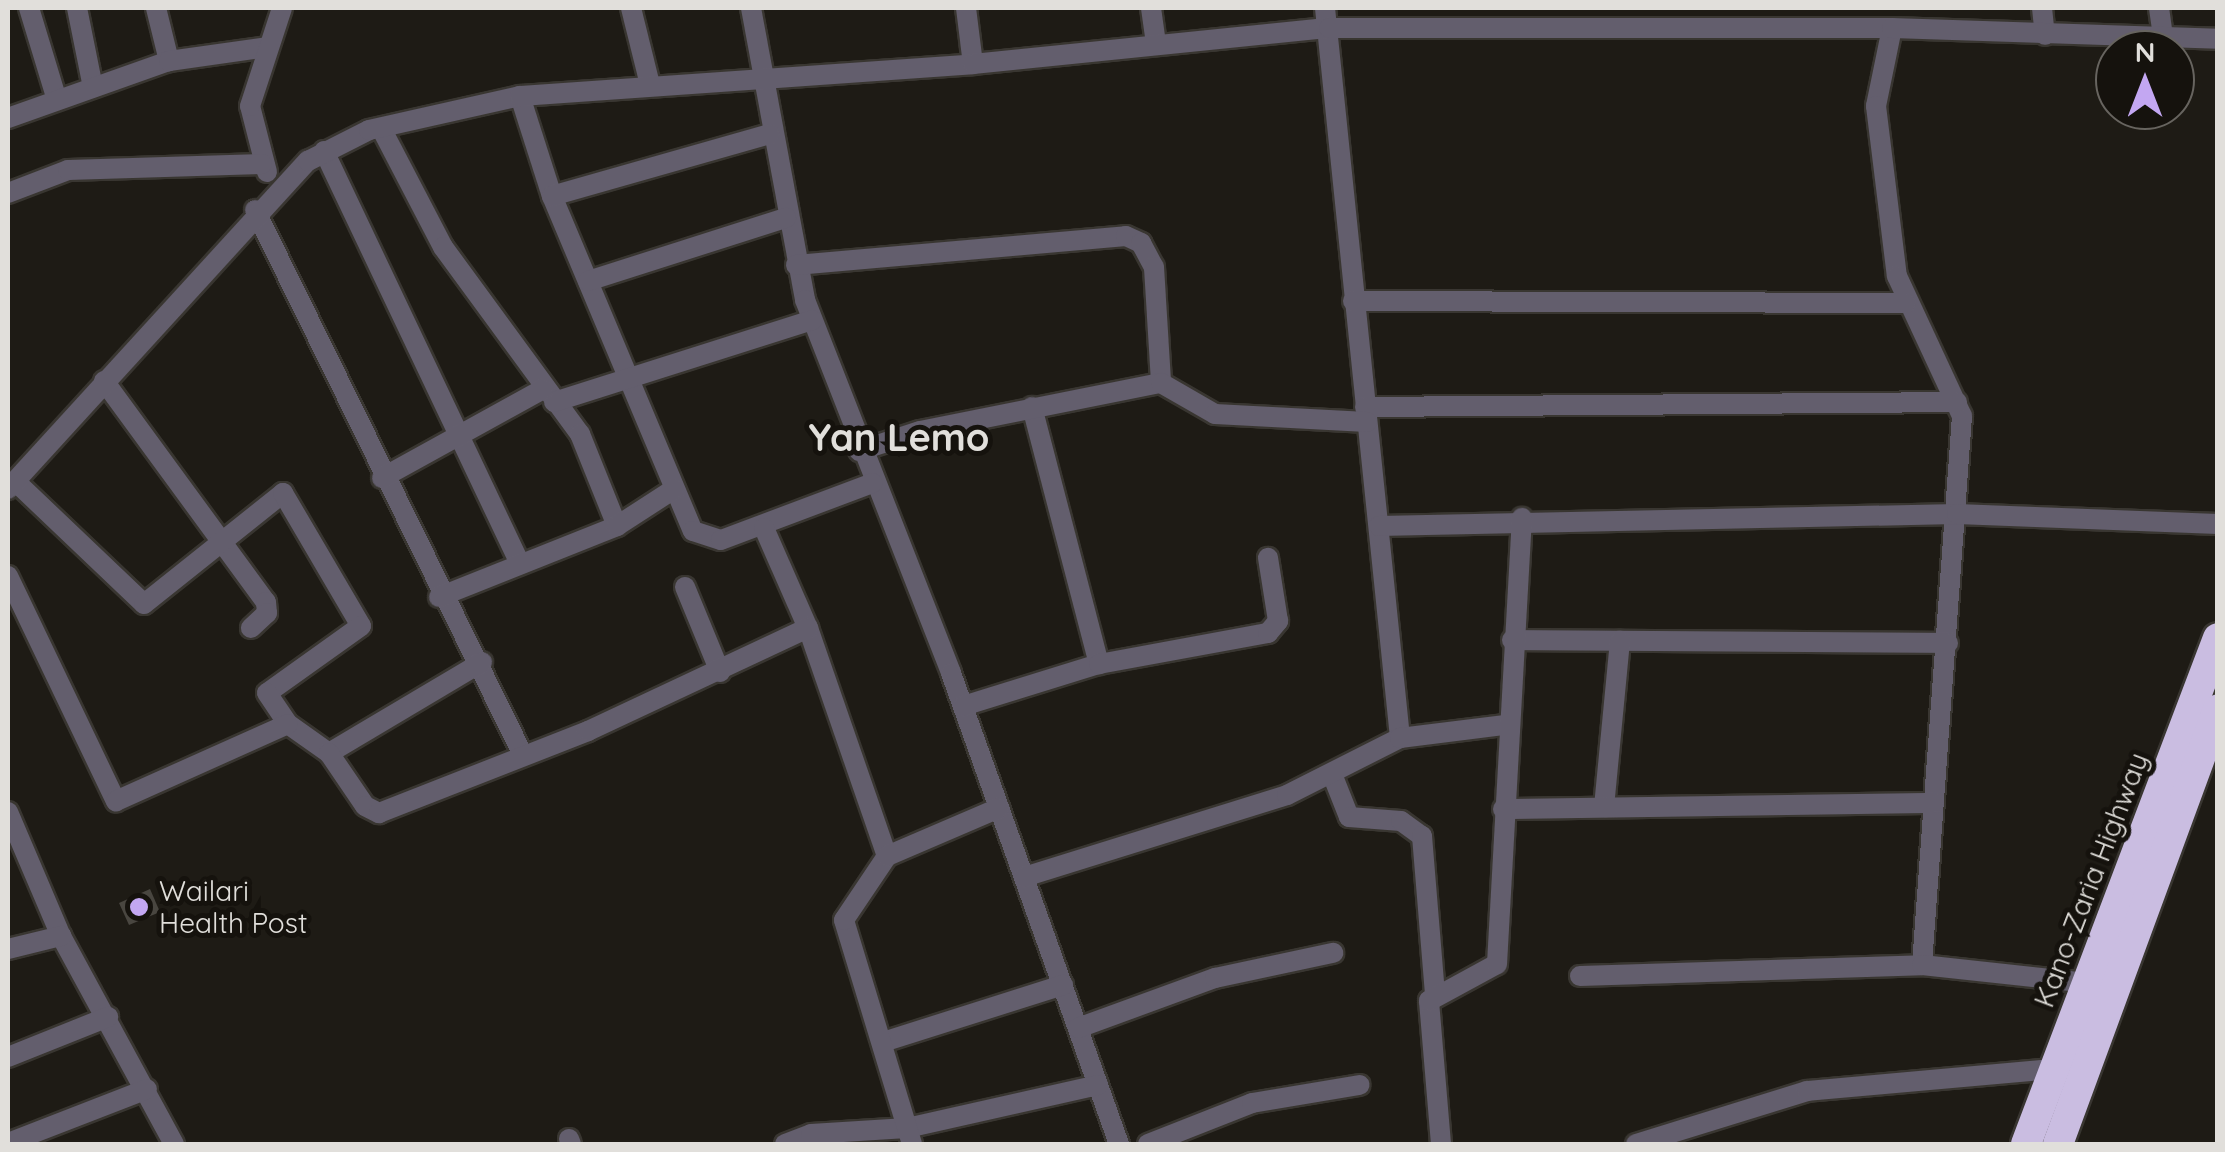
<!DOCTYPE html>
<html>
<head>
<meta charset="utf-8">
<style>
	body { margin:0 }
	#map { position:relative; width:2225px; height:1152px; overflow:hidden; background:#1e1b15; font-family:Quicksand,sans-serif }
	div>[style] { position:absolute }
	.building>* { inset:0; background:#494640 }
	.roads { filter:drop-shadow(2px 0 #393631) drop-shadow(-2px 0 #393631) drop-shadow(0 2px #393631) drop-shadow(0 -2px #393631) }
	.minor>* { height:20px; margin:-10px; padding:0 10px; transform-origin:10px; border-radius:10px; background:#635e6d }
	.highway>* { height:30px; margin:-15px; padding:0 15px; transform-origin:15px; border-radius:15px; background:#cabde1 }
	.dots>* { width:28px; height:28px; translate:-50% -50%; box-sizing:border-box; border:5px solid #15120d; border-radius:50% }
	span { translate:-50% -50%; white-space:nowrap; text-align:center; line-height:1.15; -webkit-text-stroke:10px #15120d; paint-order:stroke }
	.street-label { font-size:28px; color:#e1dfdb }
	.poi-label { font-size:28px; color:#e1dfdb }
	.left { translate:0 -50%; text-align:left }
	.district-label { font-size:38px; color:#e1dfdb; font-weight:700 }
	.frame { position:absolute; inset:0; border:10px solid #e1dfdb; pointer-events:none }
	.north { position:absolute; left:2095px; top:30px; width:100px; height:100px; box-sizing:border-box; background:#15120d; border:2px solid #67645f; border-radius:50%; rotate:0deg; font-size:28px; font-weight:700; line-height:40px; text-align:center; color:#e1dfdb }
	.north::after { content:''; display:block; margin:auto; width:35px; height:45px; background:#c3a7f2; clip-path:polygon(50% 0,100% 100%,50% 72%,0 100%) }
</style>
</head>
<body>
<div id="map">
	<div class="building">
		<i style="clip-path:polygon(150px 889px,160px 912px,129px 925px,119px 903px)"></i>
	</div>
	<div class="roads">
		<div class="minor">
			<i style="left:29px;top:8px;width:96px;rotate:73.1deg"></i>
			<i style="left:77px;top:8px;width:81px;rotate:78.6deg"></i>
			<i style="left:156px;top:8px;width:55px;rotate:76.2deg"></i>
			<i style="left:631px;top:8px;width:79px;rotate:76.1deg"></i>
			<i style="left:751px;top:8px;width:297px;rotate:79.5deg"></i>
			<i style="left:805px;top:300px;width:401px;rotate:68.6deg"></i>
			<i style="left:951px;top:673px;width:500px;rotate:70.37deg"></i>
			<i style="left:966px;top:8px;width:56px;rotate:82.9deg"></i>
			<i style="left:1151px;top:8px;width:34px;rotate:82deg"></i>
			<i style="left:1325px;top:8px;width:734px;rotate:84.13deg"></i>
			<i style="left:2042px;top:8px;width:27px;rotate:84deg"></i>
			<i style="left:2159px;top:8px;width:28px;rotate:82deg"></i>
			<i style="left:1892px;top:28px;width:80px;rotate:101.6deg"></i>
			<i style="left:1876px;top:106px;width:171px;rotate:83deg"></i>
			<i style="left:1897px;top:276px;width:154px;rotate:65.1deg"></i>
			<i style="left:1962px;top:416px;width:550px;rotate:94.17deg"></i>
			<i style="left:520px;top:96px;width:105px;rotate:72.3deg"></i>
			<i style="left:552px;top:196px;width:363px;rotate:67.2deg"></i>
			<i style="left:693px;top:531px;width:29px;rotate:18deg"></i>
			<i style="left:721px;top:540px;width:162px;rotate:-20.6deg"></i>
			<i style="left:8px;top:118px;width:171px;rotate:-19.5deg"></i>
			<i style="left:169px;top:61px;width:99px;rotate:-8.1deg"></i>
			<i style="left:381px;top:128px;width:134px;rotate:62.5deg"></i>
			<i style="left:443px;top:247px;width:232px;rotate:53.8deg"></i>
			<i style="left:580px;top:434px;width:99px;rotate:68.1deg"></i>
			<i style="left:324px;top:151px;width:457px;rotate:64.6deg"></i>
			<i style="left:267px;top:172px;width:68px;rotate:-104.4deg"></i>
			<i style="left:250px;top:106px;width:103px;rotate:-71.9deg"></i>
			<i style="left:8px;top:193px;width:64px;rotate:-21deg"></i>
			<i style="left:68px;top:170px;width:194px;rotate:-1.8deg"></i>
			<i style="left:552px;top:196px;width:226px;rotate:-15.9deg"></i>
			<i style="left:255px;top:210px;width:603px;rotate:63.82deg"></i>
			<i style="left:796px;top:265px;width:331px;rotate:-5deg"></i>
			<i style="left:1126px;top:236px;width:17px;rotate:25deg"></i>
			<i style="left:1141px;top:243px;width:27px;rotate:62deg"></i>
			<i style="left:1154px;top:267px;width:116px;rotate:86.5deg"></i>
			<i style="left:588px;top:281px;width:208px;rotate:-17.7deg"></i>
			<i style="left:1353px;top:301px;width:553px;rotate:0.21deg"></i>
			<i style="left:104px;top:381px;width:274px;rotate:53.8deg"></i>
			<i style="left:266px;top:602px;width:11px;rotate:85deg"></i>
			<i style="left:267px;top:613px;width:22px;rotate:137deg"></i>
			<i style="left:554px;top:402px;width:271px;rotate:-17.6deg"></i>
			<i style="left:1032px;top:407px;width:266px;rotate:75.4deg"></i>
			<i style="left:1365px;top:407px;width:592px;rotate:-0.48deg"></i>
			<i style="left:859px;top:451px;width:64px;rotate:-18.2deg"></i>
			<i style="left:920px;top:431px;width:246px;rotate:-11.3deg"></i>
			<i style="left:1161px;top:383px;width:62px;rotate:29.9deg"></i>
			<i style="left:1215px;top:414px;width:152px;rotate:3deg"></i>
			<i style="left:382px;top:478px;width:184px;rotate:-28.9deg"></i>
			<i style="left:15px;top:481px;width:178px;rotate:43.6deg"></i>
			<i style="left:144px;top:604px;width:178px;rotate:-38.6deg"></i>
			<i style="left:283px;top:493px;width:154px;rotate:59.6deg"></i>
			<i style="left:361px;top:626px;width:115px;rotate:144.5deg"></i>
			<i style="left:267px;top:693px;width:37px;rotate:56deg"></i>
			<i style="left:288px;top:724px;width:50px;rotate:35.3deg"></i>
			<i style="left:329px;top:753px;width:178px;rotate:-30.7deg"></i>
			<i style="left:8px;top:489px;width:445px;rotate:-47.6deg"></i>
			<i style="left:308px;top:161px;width:68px;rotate:-26.9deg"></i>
			<i style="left:369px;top:130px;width:155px;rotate:-12.7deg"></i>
			<i style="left:520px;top:96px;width:454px;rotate:-4deg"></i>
			<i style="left:973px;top:64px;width:358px;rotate:-5.8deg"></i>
			<i style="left:1329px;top:28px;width:563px"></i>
			<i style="left:1892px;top:28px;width:326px;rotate:1.9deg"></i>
			<i style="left:1379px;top:526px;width:578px;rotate:-1.19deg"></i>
			<i style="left:1957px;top:514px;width:261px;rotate:2.2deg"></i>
			<i style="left:764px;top:528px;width:109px;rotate:66.3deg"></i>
			<i style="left:808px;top:628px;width:241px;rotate:70.9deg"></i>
			<i style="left:8px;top:576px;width:250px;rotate:64.4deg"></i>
			<i style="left:116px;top:801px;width:188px;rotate:-24.1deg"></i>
			<i style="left:685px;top:587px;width:92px;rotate:67.6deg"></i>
			<i style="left:439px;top:597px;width:192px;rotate:-21.7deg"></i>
			<i style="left:617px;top:526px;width:68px;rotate:-33deg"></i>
			<i style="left:1512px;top:640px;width:436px;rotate:0.4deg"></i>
			<i style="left:963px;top:706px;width:142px;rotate:-17.2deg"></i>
			<i style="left:1099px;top:664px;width:172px;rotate:-10.4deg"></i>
			<i style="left:1268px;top:633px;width:16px;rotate:-50deg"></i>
			<i style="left:1278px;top:621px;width:64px;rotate:-99deg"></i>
			<i style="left:329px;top:753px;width:64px;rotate:55.8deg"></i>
			<i style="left:365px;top:806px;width:16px;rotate:27deg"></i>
			<i style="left:379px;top:813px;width:225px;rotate:-21.4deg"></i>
			<i style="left:588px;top:731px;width:243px;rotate:-25.1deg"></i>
			<i style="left:1332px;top:774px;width:46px;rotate:68.4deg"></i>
			<i style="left:1349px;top:817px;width:52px;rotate:4.4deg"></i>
			<i style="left:1401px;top:821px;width:26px;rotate:36deg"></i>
			<i style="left:1422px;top:836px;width:160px;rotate:85.3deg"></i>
			<i style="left:1604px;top:807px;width:167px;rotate:-84.5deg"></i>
			<i style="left:1503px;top:809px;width:431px;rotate:-0.8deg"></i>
			<i style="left:8px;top:812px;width:135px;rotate:66.9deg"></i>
			<i style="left:61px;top:936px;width:237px;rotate:61.5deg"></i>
			<i style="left:1024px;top:877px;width:275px;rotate:-17.3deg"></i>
			<i style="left:1287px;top:795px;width:127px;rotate:-26.8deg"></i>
			<i style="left:1400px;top:738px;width:106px;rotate:-7.1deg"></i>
			<i style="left:8px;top:949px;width:55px;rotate:-13.8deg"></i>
			<i style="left:1580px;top:976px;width:342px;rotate:-1.8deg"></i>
			<i style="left:1922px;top:965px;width:166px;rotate:6.2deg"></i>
			<i style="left:1078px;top:1028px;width:146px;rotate:-20.1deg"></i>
			<i style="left:1215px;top:978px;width:121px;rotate:-12deg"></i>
			<i style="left:883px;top:1042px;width:189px;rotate:-17.6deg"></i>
			<i style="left:8px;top:1057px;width:108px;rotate:-21.8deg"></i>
			<i style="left:569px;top:1139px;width:5px;rotate:68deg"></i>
			<i style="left:8px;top:1143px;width:149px;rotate:-21.2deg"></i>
			<i style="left:785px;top:1144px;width:28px;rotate:-21deg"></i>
			<i style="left:811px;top:1134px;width:96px;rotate:-3.6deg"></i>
			<i style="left:907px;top:1128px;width:196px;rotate:-12.7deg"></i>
			<i style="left:912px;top:1144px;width:234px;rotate:-106.9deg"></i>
			<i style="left:844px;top:920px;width:77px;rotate:-56.1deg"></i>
			<i style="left:887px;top:856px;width:122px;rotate:-23.2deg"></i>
			<i style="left:1148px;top:1144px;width:112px;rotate:-21.5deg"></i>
			<i style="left:1252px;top:1103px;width:109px;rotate:-9.5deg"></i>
			<i style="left:1441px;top:1144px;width:144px;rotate:-94.8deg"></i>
			<i style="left:1429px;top:1001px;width:77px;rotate:-28.6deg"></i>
			<i style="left:1497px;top:964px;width:447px;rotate:-86.8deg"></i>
			<i style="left:1636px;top:1144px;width:179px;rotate:-17.2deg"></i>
			<i style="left:1807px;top:1091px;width:248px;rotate:-5.1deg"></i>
		</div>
		<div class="highway">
			<i style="left:2026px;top:1144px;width:541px;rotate:-69.22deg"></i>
			<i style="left:2058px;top:1144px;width:463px;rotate:-69.8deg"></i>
		</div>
	</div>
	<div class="dots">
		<i style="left:139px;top:907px;background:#c3a7f2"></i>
	</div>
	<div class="street-label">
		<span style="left:2091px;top:880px;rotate:-69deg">Kano-Zaria Highway</span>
	</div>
	<div class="poi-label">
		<span class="left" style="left:159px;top:907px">Wailari<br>Health Post</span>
	</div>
	<div class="district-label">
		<span style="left:899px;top:438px">Yan Lemo</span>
	</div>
	<div class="frame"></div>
	<div class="north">N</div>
</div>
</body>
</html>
